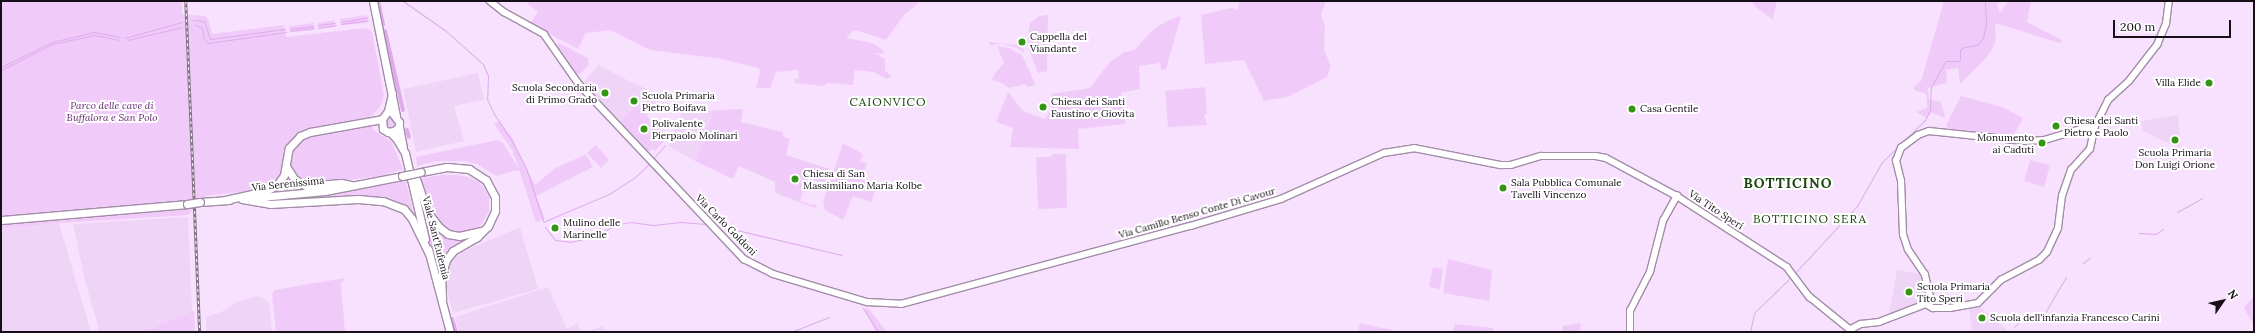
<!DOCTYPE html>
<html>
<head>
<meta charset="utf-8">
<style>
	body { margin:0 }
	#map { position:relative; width:2255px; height:333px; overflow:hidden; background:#f8e1fe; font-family:Lora,serif }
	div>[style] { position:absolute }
	.built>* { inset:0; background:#f0d4f7 }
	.green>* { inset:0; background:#f0cbf9 }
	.round { border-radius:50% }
	.stream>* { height:1px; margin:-0.5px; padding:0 0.5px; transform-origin:0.5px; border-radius:0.5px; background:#dfabec }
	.canal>* { height:4px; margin:-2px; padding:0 2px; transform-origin:2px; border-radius:2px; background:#dfabec }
	.roads { filter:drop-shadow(1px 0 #a28da7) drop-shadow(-1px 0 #a28da7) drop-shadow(0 1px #a28da7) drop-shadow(0 -1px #a28da7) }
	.minor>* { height:5.5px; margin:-2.75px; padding:0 2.75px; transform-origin:2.75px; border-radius:2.75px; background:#fff }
	.major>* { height:7px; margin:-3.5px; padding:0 3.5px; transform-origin:3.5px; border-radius:3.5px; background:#fff }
	.rail>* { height:2.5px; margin-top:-1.25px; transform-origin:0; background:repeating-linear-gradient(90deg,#fff 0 3px,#847688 0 6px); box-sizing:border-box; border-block:1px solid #847688 }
	.bridges { filter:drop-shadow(1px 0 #a28da7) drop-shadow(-1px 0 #a28da7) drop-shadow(0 1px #a28da7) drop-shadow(0 -1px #a28da7) }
	.major-bridge>* { height:7px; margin:-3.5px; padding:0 3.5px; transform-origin:3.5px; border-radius:3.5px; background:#fff }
	.dots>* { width:11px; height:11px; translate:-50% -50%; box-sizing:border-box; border:2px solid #fff; border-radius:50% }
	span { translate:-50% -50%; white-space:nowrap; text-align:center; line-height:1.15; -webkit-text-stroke:4px #fff; paint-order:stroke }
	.poi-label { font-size:10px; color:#160f18 }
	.left { translate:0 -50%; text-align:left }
	.right { translate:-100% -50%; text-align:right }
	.park-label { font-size:10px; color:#642672; font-style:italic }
	.street-label { font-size:10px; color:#160f18 }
	.quarter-label { font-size:12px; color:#1b480e; letter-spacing:1px }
	.district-label { font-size:14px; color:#1b480e; font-weight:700; letter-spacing:1px }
	.frame { position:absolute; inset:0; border:2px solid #160f18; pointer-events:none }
	.north { position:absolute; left:2203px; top:281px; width:40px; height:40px; -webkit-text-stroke:3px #fff; paint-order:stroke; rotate:56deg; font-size:11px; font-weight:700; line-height:16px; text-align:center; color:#160f18 }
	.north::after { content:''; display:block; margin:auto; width:14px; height:18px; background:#160f18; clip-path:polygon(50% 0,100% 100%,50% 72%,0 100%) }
	.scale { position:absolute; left:2113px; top:20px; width:118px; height:18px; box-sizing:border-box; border:2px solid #160f18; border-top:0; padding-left:5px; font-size:12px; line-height:14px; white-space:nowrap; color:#160f18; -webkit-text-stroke:3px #fff; paint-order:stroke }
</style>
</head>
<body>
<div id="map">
	<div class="built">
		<i style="clip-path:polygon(599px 65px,629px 81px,665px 98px,646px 116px,636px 106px,620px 121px,583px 82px)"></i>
		<i style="clip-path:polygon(478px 73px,484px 100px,454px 106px,464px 141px,416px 152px,403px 89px)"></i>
		<i style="clip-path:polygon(714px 110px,695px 161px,668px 146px,682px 111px)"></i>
		<i style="clip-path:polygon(2178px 115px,2181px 146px,2179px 148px,2143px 131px,2141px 121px)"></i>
		<i style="clip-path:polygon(188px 217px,192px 311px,143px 332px,97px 332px,98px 326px,85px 281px,73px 224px)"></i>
		<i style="clip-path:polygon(59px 223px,91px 332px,1px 332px,1px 229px)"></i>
		<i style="clip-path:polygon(520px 227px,538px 289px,453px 313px,444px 278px,448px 265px,462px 252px)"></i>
		<i style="clip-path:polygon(1897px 270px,1923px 274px,1927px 295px,1921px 303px,1889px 315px)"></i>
		<i style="clip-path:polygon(548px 287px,567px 329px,577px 323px,581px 332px,459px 332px,455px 317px)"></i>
		<i style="clip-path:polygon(259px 296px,269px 302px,272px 332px,206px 332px,206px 317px,221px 312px,239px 301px)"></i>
		<i style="clip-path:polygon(1978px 305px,2005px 328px,2008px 332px,1972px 332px,1969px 308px)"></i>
		<i style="clip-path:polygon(603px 326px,605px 330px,585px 332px)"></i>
	</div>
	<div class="green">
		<i style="clip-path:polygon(1px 1px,182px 1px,182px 14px,204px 16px,208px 19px,212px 34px,284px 25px,286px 37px,365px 28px,369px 29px,372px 32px,384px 96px,379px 108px,371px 117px,373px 130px,391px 141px,403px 169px,381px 176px,205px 196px,188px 215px,59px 223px,1px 229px)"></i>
		<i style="clip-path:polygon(527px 1px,921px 1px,905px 14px,886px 40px,858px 31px,853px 31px,846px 38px,872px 43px,883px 50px,884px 54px,875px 53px,885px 59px,885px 70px,892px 77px,887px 79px,873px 72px,855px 70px,853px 85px,828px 83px,823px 86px,795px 83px,794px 79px,799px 78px,798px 70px,776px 72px,770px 88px,756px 88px,760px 71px,758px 68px,722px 59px,650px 50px,610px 30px,586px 33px,578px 49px,530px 24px,538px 12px,526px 2px)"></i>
		<i style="clip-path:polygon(1239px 1px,1326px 1px,1321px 15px,1325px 27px,1324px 50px,1331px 66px,1327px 77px,1287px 97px,1264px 101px,1244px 60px,1205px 64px,1201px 15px,1231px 8px,1238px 10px)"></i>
		<i style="clip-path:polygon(1751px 1px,1777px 1px,1773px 20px,1756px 7px)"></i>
		<i style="clip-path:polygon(1944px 1px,1999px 1px,1997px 6px,2000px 13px,2008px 1px,2031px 1px,2027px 22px,2062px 40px,2060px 43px,1995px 23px,1996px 40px,1992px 49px,1986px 58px,1960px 84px,1958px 68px,1946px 70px,1947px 83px,1928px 88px,1929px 99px,1941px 102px,1945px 116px,1944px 118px,1931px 112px,1927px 118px,1916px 112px,1927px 108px,1927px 102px,1926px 94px,1914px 90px,1914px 86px,1921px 81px)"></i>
		<i style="clip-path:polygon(367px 15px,368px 23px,341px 25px,340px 19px)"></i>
		<i style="clip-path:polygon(1048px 15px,1047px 71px,1038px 73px,1027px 45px,1030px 23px,1039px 16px)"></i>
		<i style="clip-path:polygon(1181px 16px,1166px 69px,1161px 70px,1160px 63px,1139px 66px,1140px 89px,1121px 93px,1125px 124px,1078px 129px,1079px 149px,1010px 147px,1013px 128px,996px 122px,1008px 92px,1023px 111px,1045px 119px,1052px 107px,1051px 94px,1090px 88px,1109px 63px,1124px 52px,1134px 50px,1156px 27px,1169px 20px)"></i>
		<i style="clip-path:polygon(335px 20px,335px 27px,318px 29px,317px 23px)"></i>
		<i style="clip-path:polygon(314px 23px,314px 30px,290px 32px,289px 26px)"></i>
		<i style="clip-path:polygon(989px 42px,1023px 46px,1024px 53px,1017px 48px,1003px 44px,990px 45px)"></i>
		<i style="clip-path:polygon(559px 43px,588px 58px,589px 65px,580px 74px,576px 74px,556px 48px)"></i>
		<i style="clip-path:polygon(997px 46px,1009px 48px,1022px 55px,1036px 85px,1027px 87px,1025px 84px,1009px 88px,1002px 83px,992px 80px,995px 73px,1004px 63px)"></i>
		<i style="clip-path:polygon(1205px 87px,1207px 113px,1204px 115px,1207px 125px,1168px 127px,1165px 91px)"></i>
		<i style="clip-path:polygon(1961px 96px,2002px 107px,2023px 118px,2012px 138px,1950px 131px,1946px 125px)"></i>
		<i style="clip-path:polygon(636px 106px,669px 136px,655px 151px,653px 149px,648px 152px,620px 121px)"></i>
		<i style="clip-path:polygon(743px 109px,741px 122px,783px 132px,783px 137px,790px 139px,786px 155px,830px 169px,824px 183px,808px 178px,800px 201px,813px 205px,817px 204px,815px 208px,778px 194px,775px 191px,775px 182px,739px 166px,733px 179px,695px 161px,714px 110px)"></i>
		<i class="round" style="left:385px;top:118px;width:10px;height:10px"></i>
		<i style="clip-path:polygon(499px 121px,512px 138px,535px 185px,554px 169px,586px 154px,593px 167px,536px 196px,545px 219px,536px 222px,519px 170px,496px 176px,477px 164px,464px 161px,436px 161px,417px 166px,416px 157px,497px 140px,503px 143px,519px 169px,512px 150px,494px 124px)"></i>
		<i style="clip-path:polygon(843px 143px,863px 154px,860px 161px,867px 164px,861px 179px,877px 186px,871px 202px,853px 196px,843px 220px,825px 210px,823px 202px)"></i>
		<i style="clip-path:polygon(596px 145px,609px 160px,601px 168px,587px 153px)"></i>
		<i style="clip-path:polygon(1052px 154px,1066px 154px,1067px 208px,1038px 209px,1036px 157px,1051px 157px)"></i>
		<i style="clip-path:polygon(2030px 160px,2050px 165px,2044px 187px,2024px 181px)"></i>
		<i style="clip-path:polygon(442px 175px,459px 175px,471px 178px,479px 182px,484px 188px,489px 197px,489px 211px,480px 227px,474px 231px,452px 232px,441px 226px,430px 211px,419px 179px)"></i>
		<i style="clip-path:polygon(406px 181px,414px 216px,383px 198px,377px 197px,274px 200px,331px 194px)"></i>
		<i style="clip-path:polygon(430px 223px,446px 236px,470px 238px,450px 250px,440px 262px)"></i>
		<i style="clip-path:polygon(1448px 259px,1492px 270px,1489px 301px,1443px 293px)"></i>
		<i style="clip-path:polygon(1433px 267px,1443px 269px,1440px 289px,1429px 287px)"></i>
		<i style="clip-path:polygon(345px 278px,341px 284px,345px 332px,276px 332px,272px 294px,274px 290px)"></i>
		<i style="clip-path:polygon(2254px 296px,2254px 325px,2244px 308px)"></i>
		<i style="clip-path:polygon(867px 307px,884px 328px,886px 332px,876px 332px,865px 311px)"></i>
		<i style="clip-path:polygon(192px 311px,194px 311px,195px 332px,143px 332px)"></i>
		<i style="clip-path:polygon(1360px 323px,1401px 332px,1358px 332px)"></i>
		<i style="clip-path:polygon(1581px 323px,1580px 332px,1562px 332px,1562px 326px)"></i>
		<i style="clip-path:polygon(1455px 324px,1493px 328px,1493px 332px,1453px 332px)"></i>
	</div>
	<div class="stream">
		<i style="left:403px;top:1px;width:52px;rotate:34.9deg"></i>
		<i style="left:446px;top:31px;width:50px;rotate:41.7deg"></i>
		<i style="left:483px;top:64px;width:13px;rotate:67deg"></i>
		<i style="left:488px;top:76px;width:23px;rotate:92deg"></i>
		<i style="left:487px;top:99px;width:17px;rotate:65deg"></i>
		<i style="left:494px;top:114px;width:32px;rotate:56deg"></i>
		<i style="left:512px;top:141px;width:30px;rotate:63deg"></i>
		<i style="left:526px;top:168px;width:55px;rotate:71.9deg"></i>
		<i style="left:193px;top:20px;width:11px;rotate:5deg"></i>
		<i style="left:204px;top:21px;width:19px;rotate:72deg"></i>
		<i style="left:210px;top:39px;width:76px;rotate:-7.6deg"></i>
		<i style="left:341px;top:22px;width:27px;rotate:-10deg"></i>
		<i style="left:341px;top:24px;width:27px;rotate:-8deg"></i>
		<i style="left:195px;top:25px;width:8px;rotate:23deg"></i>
		<i style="left:202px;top:28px;width:11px;rotate:80deg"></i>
		<i style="left:204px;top:39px;width:6px;rotate:45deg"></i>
		<i style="left:208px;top:43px;width:79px;rotate:-8deg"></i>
		<i style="left:318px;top:25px;width:17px;rotate:-7deg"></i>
		<i style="left:318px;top:28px;width:18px;rotate:-9deg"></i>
		<i style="left:290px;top:29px;width:24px;rotate:-7deg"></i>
		<i style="left:290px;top:31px;width:24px;rotate:-7deg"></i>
		<i style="left:125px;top:38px;width:59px;rotate:-15.7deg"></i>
		<i style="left:127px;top:40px;width:57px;rotate:-13.1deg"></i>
		<i style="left:1px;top:67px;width:57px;rotate:-26.1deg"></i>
		<i style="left:52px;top:42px;width:43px;rotate:-13.4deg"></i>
		<i style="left:94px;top:32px;width:26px;rotate:11deg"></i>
		<i style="left:1px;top:70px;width:57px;rotate:-27deg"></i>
		<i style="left:52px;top:44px;width:43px;rotate:-12.1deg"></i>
		<i style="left:94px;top:35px;width:25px;rotate:11deg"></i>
		<i style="left:654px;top:158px;width:17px;rotate:-50deg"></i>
		<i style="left:2177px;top:212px;width:29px;rotate:-29deg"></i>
		<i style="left:543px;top:222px;width:72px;rotate:-23deg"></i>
		<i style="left:609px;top:194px;width:30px;rotate:-33deg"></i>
		<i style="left:634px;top:178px;width:21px;rotate:-43deg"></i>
		<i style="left:720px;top:226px;width:125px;rotate:13.4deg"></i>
		<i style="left:545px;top:227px;width:16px;rotate:52deg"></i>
		<i style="left:555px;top:240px;width:16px;rotate:7deg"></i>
		<i style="left:571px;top:242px;width:21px;rotate:-14deg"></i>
		<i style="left:591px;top:237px;width:31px;rotate:-25deg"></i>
		<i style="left:619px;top:224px;width:12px;rotate:-9deg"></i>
		<i style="left:631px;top:222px;width:22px;rotate:8deg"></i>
		<i style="left:653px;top:225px;width:28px;rotate:-6deg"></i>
		<i style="left:681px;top:222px;width:24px;rotate:5deg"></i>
		<i style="left:2139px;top:233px;width:17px;rotate:3deg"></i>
		<i style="left:2156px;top:234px;width:9px;rotate:-36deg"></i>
		<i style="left:2083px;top:263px;width:9px;rotate:-36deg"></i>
		<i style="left:1794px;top:274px;width:93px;rotate:-47.2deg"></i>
		<i style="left:1857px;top:206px;width:51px;rotate:-60.4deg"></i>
		<i style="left:1882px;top:162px;width:60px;rotate:-44.3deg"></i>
		<i style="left:1925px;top:120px;width:11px;rotate:-63deg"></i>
		<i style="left:1930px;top:110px;width:23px;rotate:-88deg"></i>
		<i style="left:1931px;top:87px;width:25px;rotate:-61deg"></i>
		<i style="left:1943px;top:65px;width:5px;rotate:-53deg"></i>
		<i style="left:1946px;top:61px;width:12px"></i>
		<i style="left:1958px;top:61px;width:3px;rotate:-45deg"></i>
		<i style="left:1960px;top:59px;width:9px;rotate:-90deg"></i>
		<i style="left:1960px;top:50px;width:5px;rotate:-37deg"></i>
		<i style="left:1964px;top:47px;width:13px;rotate:-9deg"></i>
		<i style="left:1977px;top:45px;width:9px;rotate:-49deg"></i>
		<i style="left:1983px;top:38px;width:16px;rotate:-79deg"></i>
		<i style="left:1986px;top:22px;width:21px;rotate:-93deg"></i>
		<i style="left:863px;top:308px;width:28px;rotate:58deg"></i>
		<i style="left:2014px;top:327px;width:15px;rotate:-42deg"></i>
		<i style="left:2025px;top:317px;width:18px;rotate:-3deg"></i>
		<i style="left:2043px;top:316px;width:45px;rotate:-59.5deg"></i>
		<i style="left:791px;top:332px;width:41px;rotate:-21.5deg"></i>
		<i style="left:1750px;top:332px;width:19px;rotate:-78deg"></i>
		<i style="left:1754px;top:313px;width:53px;rotate:-44.2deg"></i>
	</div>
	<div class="canal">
		<i style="left:378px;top:1px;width:24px;rotate:78deg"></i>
		<i style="left:385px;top:31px;width:81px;rotate:77.2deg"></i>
		<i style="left:407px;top:130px;width:7px;rotate:74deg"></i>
		<i style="left:427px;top:224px;width:37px;rotate:74deg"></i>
		<i style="left:452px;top:319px;width:14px;rotate:73deg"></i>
	</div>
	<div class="roads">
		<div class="minor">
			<i style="left:490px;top:1px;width:18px;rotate:38deg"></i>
			<i style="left:504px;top:12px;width:46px;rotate:28.8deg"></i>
			<i style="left:544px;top:34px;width:61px;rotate:55deg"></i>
			<i style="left:579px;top:84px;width:241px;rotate:46.7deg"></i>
			<i style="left:744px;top:259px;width:33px;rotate:27deg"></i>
			<i style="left:773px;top:274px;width:98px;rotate:16.6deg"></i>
			<i style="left:867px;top:302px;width:34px;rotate:3deg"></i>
			<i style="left:901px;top:304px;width:300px;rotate:-15.1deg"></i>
			<i style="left:1191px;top:226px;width:94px;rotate:-16.7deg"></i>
			<i style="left:1281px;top:199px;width:113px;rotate:-24.1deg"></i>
			<i style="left:1384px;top:153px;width:30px;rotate:-9deg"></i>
			<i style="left:1414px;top:148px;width:89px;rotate:11.1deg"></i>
			<i style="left:1501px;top:165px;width:10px"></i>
			<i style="left:1511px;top:165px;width:31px;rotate:-17deg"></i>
			<i style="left:1541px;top:156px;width:55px"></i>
			<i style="left:1596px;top:156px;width:10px;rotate:11deg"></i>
			<i style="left:1606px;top:158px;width:81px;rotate:28.2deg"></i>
			<i style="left:1677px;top:196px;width:131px;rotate:32.8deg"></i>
			<i style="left:1787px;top:267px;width:38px;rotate:53deg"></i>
			<i style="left:1810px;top:297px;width:55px;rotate:39.1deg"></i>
			<i style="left:1926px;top:304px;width:8px;rotate:30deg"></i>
			<i style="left:1933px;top:308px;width:17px"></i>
			<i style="left:1950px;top:308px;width:28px;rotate:-10deg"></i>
			<i style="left:1978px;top:303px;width:33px;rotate:-45deg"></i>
			<i style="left:2001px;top:280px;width:43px;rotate:-27.8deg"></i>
			<i style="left:2039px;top:260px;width:11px;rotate:-45deg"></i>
			<i style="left:2047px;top:252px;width:26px;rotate:-65deg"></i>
			<i style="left:2058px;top:228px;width:32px;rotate:-83deg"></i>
			<i style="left:2062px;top:196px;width:28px;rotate:-71deg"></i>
			<i style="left:2071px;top:170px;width:28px;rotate:-48deg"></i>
			<i style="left:2090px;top:149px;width:24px;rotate:-78deg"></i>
			<i style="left:2095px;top:126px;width:29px;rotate:-63deg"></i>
			<i style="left:2108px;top:100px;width:28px;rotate:-42deg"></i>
			<i style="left:2129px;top:81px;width:46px;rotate:-52.1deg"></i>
			<i style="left:2157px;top:45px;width:23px;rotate:-67deg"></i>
			<i style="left:2166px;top:24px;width:23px;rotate:-83deg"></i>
			<i style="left:1926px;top:304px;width:8px;rotate:-60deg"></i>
			<i style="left:1930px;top:297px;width:23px;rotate:-103deg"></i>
			<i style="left:1925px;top:275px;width:30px;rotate:-124deg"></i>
			<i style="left:1908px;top:250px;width:16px;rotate:-108deg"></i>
			<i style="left:1903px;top:235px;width:54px;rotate:-92.1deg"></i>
			<i style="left:1901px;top:181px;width:21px;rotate:-104deg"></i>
			<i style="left:1896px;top:161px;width:14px;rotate:-69deg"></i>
			<i style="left:1901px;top:148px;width:21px;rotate:-37deg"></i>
			<i style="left:1918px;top:135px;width:12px;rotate:-20deg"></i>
			<i style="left:1929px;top:131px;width:96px;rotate:6deg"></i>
			<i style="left:2024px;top:141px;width:21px;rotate:-3deg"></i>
			<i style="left:2045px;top:140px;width:41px;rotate:-17.1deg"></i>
			<i style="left:2084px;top:128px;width:10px;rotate:6deg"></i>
			<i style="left:1851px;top:329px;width:11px;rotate:-27deg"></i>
			<i style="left:1861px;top:324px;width:18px;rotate:-6deg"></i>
			<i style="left:1879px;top:322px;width:50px;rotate:-21deg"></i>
			<i style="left:1630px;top:332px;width:21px;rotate:-90deg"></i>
			<i style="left:1630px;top:311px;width:44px;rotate:-62.9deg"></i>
			<i style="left:1650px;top:272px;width:53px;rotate:-75.7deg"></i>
			<i style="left:1663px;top:221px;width:29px;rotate:-61deg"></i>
		</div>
		<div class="major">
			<i style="left:373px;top:1px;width:117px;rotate:78.7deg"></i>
			<i style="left:382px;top:119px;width:10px;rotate:84deg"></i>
			<i style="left:383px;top:129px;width:6px;rotate:31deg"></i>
			<i style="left:388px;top:132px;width:6px;rotate:-9deg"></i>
			<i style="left:394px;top:131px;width:6px;rotate:-39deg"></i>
			<i style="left:399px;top:127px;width:5px;rotate:-90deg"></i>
			<i style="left:399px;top:122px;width:10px;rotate:-127deg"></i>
			<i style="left:399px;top:127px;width:20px;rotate:79deg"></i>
			<i style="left:390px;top:132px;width:8px;rotate:45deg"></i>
			<i style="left:396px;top:138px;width:17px;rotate:59deg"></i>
			<i style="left:405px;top:153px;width:88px;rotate:76.9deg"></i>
			<i style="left:286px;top:166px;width:15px;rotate:58deg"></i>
			<i style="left:294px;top:179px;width:14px;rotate:30deg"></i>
			<i style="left:306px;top:186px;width:35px;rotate:-5deg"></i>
			<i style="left:341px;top:183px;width:10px;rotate:11deg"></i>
			<i style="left:421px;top:172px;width:26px;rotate:-11deg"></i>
			<i style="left:447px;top:167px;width:22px;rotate:5deg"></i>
			<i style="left:469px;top:169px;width:20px;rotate:33deg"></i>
			<i style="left:486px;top:180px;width:19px;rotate:62deg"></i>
			<i style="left:495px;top:197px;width:14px;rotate:90deg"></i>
			<i style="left:495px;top:211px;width:17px;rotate:115deg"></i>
			<i style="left:488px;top:226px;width:16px;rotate:135deg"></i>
			<i style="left:477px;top:237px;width:28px;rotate:150deg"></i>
			<i style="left:453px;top:251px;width:11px;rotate:128deg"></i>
			<i style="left:446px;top:260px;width:18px;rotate:106deg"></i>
			<i style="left:441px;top:277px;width:22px;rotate:87deg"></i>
			<i style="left:415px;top:176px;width:39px;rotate:71deg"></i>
			<i style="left:428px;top:213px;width:18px;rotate:52deg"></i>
			<i style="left:439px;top:227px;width:11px;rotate:38deg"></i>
			<i style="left:448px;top:234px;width:11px;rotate:10deg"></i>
			<i style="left:459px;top:236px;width:22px;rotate:-13deg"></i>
			<i style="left:250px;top:198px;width:75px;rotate:-5.3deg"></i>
			<i style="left:325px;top:191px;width:78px;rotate:-11deg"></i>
			<i style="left:242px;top:199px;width:28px;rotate:10deg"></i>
			<i style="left:270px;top:204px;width:88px;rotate:-3.3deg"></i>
			<i style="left:358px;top:199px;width:25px;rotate:5deg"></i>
			<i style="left:383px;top:201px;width:22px;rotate:21deg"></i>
			<i style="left:404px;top:209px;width:13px;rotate:51deg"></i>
			<i style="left:412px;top:219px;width:39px;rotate:64deg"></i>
			<i style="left:225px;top:200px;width:42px;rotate:-12.4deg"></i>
			<i style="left:266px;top:191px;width:13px;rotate:-29deg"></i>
			<i style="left:277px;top:185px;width:12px;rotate:-55deg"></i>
			<i style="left:284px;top:175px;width:27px;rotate:-80deg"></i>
			<i style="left:289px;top:148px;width:16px;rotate:-47deg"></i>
			<i style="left:300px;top:136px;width:11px;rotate:-22deg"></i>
			<i style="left:310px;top:132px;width:73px;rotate:-10.2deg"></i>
			<i style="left:382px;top:119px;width:10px;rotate:-53deg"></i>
			<i style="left:388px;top:111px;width:18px;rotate:-77deg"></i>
			<i style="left:200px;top:202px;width:29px;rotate:-4deg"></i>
			<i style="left:1px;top:220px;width:187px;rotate:-4.9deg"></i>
			<i style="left:428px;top:249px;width:86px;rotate:75.2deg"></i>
		</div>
	</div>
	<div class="rail">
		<i style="left:186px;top:1px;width:331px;rotate:87.6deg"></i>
	</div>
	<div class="bridges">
		<div class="major-bridge">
			<i style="left:402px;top:176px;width:19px;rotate:-12deg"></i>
			<i style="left:187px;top:204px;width:13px;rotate:-9deg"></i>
		</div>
	</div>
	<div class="dots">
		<i style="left:1022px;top:42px;background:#359513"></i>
		<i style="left:2209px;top:83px;background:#359513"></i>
		<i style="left:605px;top:93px;background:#359513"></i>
		<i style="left:634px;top:101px;background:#359513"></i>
		<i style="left:1043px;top:107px;background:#359513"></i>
		<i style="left:1632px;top:109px;background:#359513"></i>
		<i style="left:2056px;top:126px;background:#359513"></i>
		<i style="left:644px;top:129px;background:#359513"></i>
		<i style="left:2175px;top:140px;background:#359513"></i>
		<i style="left:2042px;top:143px;background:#359513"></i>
		<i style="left:795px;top:179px;background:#359513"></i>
		<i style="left:1503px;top:188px;background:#359513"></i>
		<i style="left:555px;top:228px;background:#359513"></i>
		<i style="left:1909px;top:292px;background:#359513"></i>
		<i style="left:1982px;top:318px;background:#359513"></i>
	</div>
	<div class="poi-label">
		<span class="left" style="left:1030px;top:42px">Cappella del<br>Viandante</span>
		<span class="right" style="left:2201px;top:83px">Villa Elide</span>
		<span class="right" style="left:597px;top:93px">Scuola Secondaria<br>di Primo Grado</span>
		<span class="left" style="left:642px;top:101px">Scuola Primaria<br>Pietro Boifava</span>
		<span class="left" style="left:1051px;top:107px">Chiesa dei Santi<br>Faustino e Giovita</span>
		<span class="left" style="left:1640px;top:109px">Casa Gentile</span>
		<span class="left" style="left:2064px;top:126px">Chiesa dei Santi<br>Pietro e Paolo</span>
		<span class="left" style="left:652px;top:129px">Polivalente<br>Pierpaolo Molinari</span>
		<span class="right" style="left:2034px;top:143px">Monumento<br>ai Caduti</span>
		<span style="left:2175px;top:158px">Scuola Primaria<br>Don Luigi Orione</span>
		<span class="left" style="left:803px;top:179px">Chiesa di San<br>Massimiliano Maria Kolbe</span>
		<span class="left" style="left:1511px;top:188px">Sala Pubblica Comunale<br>Tavelli Vincenzo</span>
		<span class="left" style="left:563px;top:228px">Mulino delle<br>Marinelle</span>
		<span class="left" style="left:1917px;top:292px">Scuola Primaria<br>Tito Speri</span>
		<span class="left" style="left:1990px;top:318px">Scuola dell'infanzia Francesco Carini</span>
	</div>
	<div class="park-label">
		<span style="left:112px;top:111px">Parco delle cave di<br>Buffalora e San Polo</span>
	</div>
	<div class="street-label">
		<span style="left:288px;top:184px;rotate:-6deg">Via Serenissima</span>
		<span style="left:1716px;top:210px;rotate:33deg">Via Tito Speri</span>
		<span style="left:1197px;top:213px;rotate:-16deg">Via Camillo Benso Conte Di Cavour</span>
		<span style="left:726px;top:225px;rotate:45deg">Via Carlo Goldoni</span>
		<span style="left:436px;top:238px;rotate:76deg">Viale Sant'Eufemia</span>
	</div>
	<div class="quarter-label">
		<span style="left:888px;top:102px">CAIONVICO</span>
		<span style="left:1810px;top:219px">BOTTICINO SERA</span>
	</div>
	<div class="district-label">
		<span style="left:1788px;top:183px">BOTTICINO</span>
	</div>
	<div class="frame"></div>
	<div class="north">N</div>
	<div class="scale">200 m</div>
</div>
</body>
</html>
